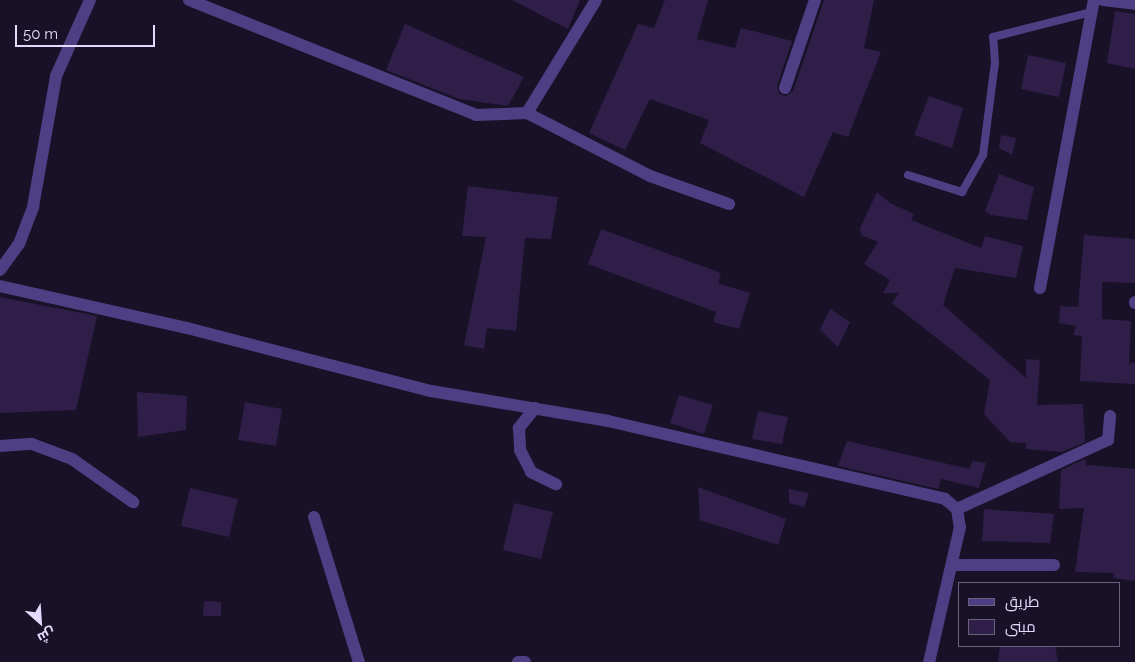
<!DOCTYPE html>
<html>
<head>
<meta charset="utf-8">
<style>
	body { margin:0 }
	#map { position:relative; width:1135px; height:662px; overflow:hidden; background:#191128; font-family:Raleway,Cairo,sans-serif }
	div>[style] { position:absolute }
	.building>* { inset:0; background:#2e1e48 }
	.lane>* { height:8px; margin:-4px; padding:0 4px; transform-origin:4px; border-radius:4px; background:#4e3f84 }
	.street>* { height:12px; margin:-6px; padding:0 6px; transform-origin:6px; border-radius:6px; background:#4e3f84 }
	span { translate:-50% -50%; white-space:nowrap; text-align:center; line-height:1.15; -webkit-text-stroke:4px #191128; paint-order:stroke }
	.legend { position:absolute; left:958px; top:582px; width:162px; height:65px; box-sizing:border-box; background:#191128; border:1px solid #6a617d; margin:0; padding:6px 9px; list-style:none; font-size:15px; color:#e4dafd }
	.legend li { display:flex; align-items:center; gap:10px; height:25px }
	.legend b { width:25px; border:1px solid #6a617d }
	.north { position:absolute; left:15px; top:597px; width:50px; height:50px; -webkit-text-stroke:4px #191128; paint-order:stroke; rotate:154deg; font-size:14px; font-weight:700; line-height:20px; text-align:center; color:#e4dafd }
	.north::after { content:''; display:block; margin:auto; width:18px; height:22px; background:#e4dafd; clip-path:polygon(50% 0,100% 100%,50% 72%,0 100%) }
	.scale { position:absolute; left:15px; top:25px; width:140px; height:22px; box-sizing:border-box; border:2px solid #e4dafd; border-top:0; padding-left:6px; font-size:15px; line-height:18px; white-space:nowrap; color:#e4dafd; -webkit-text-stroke:4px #191128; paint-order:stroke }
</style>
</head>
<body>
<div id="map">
	<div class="building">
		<i style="clip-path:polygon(512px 0,580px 0,568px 29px)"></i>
		<i style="clip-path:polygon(665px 0,708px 0,697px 39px,735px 48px,741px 28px,792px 41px,777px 86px,779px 94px,786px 96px,793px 91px,824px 0,874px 0,864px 48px,881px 52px,848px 137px,833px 132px,804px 197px,700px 143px,709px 120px,650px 99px,625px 150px,589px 133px,638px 24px,654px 28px)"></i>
		<i style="clip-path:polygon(1115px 11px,1135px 14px,1135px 69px,1107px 63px)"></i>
		<i style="clip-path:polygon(405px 24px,524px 77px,508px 106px,459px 99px,386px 70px)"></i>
		<i style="clip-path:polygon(1028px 55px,1066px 63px,1059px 97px,1021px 89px)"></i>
		<i style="clip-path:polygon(929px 96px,963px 108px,952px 148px,914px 135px)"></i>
		<i style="clip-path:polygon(1001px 135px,1016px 138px,1012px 155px,999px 148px)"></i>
		<i style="clip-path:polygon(999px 174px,1034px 187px,1027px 220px,991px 215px,985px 211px)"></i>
		<i style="clip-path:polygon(468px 186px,558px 197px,551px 239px,525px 238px,516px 331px,487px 328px,484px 349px,464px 345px,486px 237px,462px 236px)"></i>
		<i style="clip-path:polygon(877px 192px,890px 203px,914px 214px,911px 220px,981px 248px,985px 236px,1023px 246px,1016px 278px,955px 268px,943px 305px,1026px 378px,1026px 359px,1040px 360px,1037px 405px,1083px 404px,1085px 442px,1062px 452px,1026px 449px,1026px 443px,1010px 442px,984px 414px,990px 380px,892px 303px,899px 293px,883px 293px,890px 280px,864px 264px,878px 242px,861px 235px,860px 228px)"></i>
		<i style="clip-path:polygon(601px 229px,721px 273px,718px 283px,750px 293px,739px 329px,713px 322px,716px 312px,588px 264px)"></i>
		<i style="clip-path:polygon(1084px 235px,1135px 239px,1135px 283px,1102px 282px,1102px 319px,1131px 321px,1129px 364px,1135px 362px,1135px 384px,1080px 381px,1082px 336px,1073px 335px,1076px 326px,1059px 323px,1060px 306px,1078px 307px)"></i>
		<i style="clip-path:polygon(0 297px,97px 316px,76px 410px,0 413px)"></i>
		<i style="clip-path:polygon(830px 309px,850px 322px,838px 347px,820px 330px)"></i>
		<i style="clip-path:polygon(137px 392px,187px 396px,186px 430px,138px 437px)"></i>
		<i style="clip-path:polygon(679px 395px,713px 405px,704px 434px,670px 423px)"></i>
		<i style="clip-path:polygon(245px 402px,282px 409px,276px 446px,238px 440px)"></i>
		<i style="clip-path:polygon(758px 411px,788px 417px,782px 444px,752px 439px)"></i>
		<i style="clip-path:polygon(847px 441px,970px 469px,972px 461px,986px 463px,979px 488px,941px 479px,938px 489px,838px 466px)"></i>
		<i style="clip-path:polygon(1085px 459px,1086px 465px,1135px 469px,1135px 581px,1113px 578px,1114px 573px,1075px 572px,1084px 508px,1059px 509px,1061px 470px)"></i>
		<i style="clip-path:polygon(698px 487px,786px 519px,778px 545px,700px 520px)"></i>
		<i style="clip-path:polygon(190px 488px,238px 499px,229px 537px,181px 526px)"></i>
		<i style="clip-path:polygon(789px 489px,809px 493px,804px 507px,789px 503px)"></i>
		<i style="clip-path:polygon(514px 503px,553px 512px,541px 559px,503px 550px)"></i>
		<i style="clip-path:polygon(984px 509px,1054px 514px,1050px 543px,982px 541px)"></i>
		<i style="clip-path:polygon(204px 601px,221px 602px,221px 616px,203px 616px)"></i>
		<i style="clip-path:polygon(1000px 646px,1055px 646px,1058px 662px,998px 662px)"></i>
	</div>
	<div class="lane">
		<i style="left:908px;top:175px;width:57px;rotate:17.5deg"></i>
		<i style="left:962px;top:192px;width:43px;rotate:-60.4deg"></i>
		<i style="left:983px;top:155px;width:93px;rotate:-82.6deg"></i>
		<i style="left:995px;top:63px;width:26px;rotate:-94deg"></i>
		<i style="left:993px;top:37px;width:102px;rotate:-14.2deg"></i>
	</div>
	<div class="street">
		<i style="left:189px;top:0;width:309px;rotate:21.8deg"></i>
		<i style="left:476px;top:115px;width:51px;rotate:-2.2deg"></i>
		<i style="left:527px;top:113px;width:138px;rotate:27.1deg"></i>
		<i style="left:650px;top:176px;width:84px;rotate:19.5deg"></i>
		<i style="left:1103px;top:0;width:32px;rotate:7deg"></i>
		<i style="left:785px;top:88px;width:93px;rotate:-71.2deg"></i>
		<i style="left:527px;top:113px;width:132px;rotate:-58.6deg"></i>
		<i style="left:0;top:270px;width:32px;rotate:-54deg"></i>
		<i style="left:19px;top:244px;width:40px;rotate:-69deg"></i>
		<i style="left:33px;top:207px;width:133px;rotate:-80deg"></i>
		<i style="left:56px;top:76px;width:83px;rotate:-65.9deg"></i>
		<i style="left:0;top:286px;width:192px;rotate:12.7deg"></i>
		<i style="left:187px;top:328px;width:252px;rotate:14.5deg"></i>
		<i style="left:431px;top:391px;width:180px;rotate:9.6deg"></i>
		<i style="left:608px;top:421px;width:346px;rotate:13deg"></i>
		<i style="left:945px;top:499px;width:16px;rotate:40deg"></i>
		<i style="left:957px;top:509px;width:18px;rotate:81deg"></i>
		<i style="left:960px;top:527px;width:139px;rotate:102.9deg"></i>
		<i style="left:1040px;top:288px;width:293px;rotate:-79.4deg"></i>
		<i style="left:1135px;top:302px;width:1px;rotate:90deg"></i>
		<i style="left:535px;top:408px;width:26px;rotate:129deg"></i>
		<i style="left:519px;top:428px;width:22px;rotate:87deg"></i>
		<i style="left:520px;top:450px;width:25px;rotate:63deg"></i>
		<i style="left:531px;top:472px;width:28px;rotate:26deg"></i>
		<i style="left:0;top:446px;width:32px;rotate:-4deg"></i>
		<i style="left:32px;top:444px;width:43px;rotate:20.6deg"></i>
		<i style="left:72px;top:459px;width:75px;rotate:35.2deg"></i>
		<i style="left:957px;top:509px;width:166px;rotate:-24.6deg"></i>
		<i style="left:1108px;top:440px;width:24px;rotate:-85deg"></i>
		<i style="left:314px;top:517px;width:152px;rotate:72.8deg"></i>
		<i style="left:953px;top:565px;width:101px"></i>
		<i style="left:518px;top:662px;width:7px"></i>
	</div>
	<ul class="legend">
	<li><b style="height:6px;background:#4e3f84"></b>طريق</li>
	<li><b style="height:14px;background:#2e1e48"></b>مبنى</li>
	</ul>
	<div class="north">ش</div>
	<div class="scale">50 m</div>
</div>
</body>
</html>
